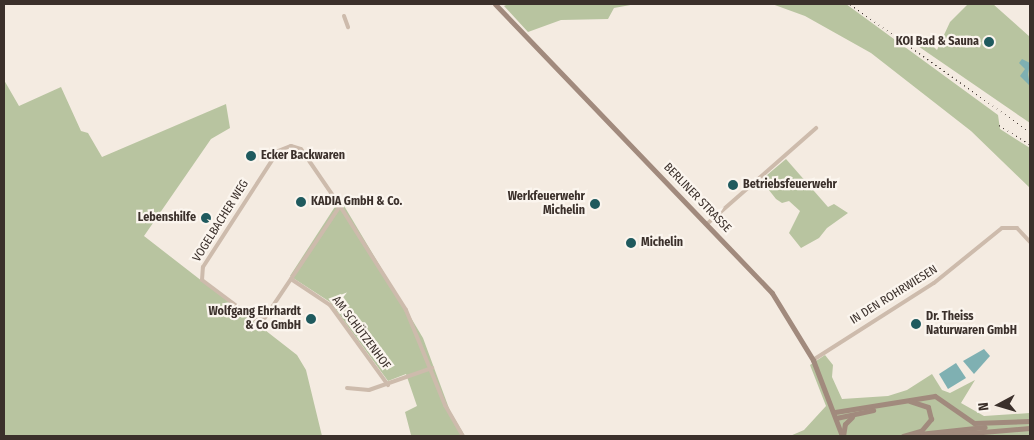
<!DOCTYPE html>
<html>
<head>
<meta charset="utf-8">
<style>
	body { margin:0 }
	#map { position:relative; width:1034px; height:440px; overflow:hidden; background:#f4ebe1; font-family:"Fira Sans Condensed",sans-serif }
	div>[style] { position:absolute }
	.green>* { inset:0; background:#b8c4a0 }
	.water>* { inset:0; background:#7fb0b2 }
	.street>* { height:4px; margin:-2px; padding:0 2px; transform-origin:2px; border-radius:2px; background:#cdbbac }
	.secondary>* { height:5px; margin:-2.5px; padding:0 2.5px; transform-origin:2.5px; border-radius:2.5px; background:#a18a7d }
	.rail>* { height:1px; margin-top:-0.5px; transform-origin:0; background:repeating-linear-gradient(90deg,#3b302b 0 1px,transparent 0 5px) }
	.dots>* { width:14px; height:14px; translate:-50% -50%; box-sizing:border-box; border:2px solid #fbf5ee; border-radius:50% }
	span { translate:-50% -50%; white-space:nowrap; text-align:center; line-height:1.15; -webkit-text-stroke:4.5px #fbf5ee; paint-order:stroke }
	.poi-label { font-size:12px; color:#3b302b; font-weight:700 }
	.right { translate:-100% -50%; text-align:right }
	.left { translate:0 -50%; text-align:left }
	.street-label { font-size:12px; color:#3b302b }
	.frame { position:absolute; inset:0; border:5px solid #3b302b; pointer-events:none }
	.north { position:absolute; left:974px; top:380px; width:50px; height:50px; -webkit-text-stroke:4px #fbf5ee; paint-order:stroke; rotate:264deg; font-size:14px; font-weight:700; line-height:20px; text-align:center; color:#3b302b }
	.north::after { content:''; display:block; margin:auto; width:18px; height:22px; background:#3b302b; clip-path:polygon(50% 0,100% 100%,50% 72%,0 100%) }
</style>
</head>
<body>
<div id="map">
	<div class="green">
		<i style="clip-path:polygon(508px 4px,636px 4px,614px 8px,608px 19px,561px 20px,528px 32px,504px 6px)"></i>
		<i style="clip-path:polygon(772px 4px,846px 4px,998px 115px,1000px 129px,1030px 148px,1030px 188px,971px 131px,871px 53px,805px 16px)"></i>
		<i style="clip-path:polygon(968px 4px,993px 4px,1030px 37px,1030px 123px,915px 44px,921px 38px,926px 39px,937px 50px,950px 22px)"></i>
		<i style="clip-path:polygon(4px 80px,19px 106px,61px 87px,81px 131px,88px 133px,102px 157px,226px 104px,230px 128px,211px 139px,144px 236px,297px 355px,306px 370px,322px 436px,4px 436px)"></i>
		<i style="clip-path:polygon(786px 159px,828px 207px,834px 204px,848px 213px,827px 228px,819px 238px,801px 248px,789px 233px,800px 211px,789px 201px,782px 203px,776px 199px,761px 180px)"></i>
		<i style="clip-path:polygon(340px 199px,423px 338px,450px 411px,465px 436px,411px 435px,405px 412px,417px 406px,406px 374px,388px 381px,330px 302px,290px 276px)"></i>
		<i style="clip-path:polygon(825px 355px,833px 365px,832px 377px,842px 399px,888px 396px,907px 390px,932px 374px,942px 390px,950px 393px,975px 380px,961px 403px,984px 416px,1030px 413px,1030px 436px,790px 436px,804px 430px,826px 406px,810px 365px)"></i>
	</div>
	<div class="water">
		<i style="clip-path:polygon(1022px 59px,1030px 63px,1028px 74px,1030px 86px,1020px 76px,1025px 69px,1019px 63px)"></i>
		<i style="clip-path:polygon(984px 349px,990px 356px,974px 374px,963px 361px)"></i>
		<i style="clip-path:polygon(956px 363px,966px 378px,948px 389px,939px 374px)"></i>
	</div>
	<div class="street">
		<i style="left:344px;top:16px;width:12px;rotate:70deg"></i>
		<i style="left:340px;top:206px;width:136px;rotate:123.9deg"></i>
		<i style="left:264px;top:319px;width:7px;rotate:172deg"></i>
		<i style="left:257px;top:320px;width:8px;rotate:-150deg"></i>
		<i style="left:250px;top:316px;width:60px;rotate:-143.1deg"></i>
		<i style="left:202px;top:280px;width:13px;rotate:-86deg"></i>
		<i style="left:203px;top:267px;width:138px;rotate:-57.1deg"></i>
		<i style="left:278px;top:151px;width:14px;rotate:-21deg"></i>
		<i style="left:291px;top:146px;width:10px;rotate:17deg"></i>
		<i style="left:301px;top:149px;width:69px;rotate:55.6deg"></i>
		<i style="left:340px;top:206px;width:123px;rotate:57.6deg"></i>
		<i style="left:406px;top:310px;width:103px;rotate:67.7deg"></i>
		<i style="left:445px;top:405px;width:36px;rotate:60deg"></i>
		<i style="left:708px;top:223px;width:144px;rotate:-41.3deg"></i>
		<i style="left:291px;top:279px;width:47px;rotate:33.7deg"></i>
		<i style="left:330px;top:305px;width:99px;rotate:54.1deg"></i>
		<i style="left:813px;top:360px;width:143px;rotate:-32.5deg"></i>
		<i style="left:934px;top:283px;width:87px;rotate:-39deg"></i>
		<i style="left:1002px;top:228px;width:15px"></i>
		<i style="left:1017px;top:228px;width:19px;rotate:47deg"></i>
		<i style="left:347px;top:388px;width:22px;rotate:5deg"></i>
		<i style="left:369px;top:390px;width:67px;rotate:-19.2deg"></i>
	</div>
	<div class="secondary">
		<i style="left:495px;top:4px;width:400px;rotate:46.2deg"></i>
		<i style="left:772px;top:293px;width:79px;rotate:58.5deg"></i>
		<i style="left:813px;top:360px;width:81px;rotate:69.1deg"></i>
		<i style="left:835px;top:412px;width:101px;rotate:-9.1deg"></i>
		<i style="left:935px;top:396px;width:47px;rotate:34.7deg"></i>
		<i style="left:974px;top:423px;width:56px;rotate:-2deg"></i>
		<i style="left:836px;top:418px;width:38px;rotate:-12deg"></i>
		<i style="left:919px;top:434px;width:66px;rotate:-6.1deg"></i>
		<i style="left:843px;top:436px;width:12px;rotate:-81deg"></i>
		<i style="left:845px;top:424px;width:10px;rotate:-45deg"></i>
		<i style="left:903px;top:436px;width:19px;rotate:-16deg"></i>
		<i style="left:921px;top:431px;width:16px;rotate:-50deg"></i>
		<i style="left:931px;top:419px;width:12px;rotate:-104deg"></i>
		<i style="left:928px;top:407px;width:19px;rotate:-162deg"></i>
		<i style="left:936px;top:436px;width:94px;rotate:-4.9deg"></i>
	</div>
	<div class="rail">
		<i style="left:850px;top:4px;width:221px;rotate:35.4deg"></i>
		<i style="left:999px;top:125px;width:36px;rotate:32deg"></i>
	</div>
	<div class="dots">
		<i style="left:989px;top:42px;background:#1f5a5e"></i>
		<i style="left:251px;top:156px;background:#1f5a5e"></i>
		<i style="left:733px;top:185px;background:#1f5a5e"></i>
		<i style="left:301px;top:202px;background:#1f5a5e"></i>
		<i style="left:595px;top:204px;background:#1f5a5e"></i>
		<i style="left:206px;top:218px;background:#1f5a5e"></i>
		<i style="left:631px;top:243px;background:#1f5a5e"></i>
		<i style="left:311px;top:319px;background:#1f5a5e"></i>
		<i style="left:916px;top:324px;background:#1f5a5e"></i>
	</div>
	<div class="poi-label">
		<span class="right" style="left:979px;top:42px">KOI Bad &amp; Sauna</span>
		<span class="left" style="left:261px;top:156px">Ecker Backwaren</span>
		<span class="left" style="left:743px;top:185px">Betriebsfeuerwehr</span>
		<span class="right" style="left:585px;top:204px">Werkfeuerwehr<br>Michelin</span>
		<span class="left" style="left:311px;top:202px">KADIA GmbH &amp; Co.</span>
		<span class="right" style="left:196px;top:218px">Lebenshilfe</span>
		<span class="left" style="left:641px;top:243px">Michelin</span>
		<span class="right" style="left:301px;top:319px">Wolfgang Ehrhardt<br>&amp; Co GmbH</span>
		<span class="left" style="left:926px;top:324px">Dr. Theiss<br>Naturwaren GmbH</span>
	</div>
	<div class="street-label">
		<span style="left:697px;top:198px;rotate:46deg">BERLINER STRASSE</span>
		<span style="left:221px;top:221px;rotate:-58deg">VOGELBACHER WEG</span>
		<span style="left:894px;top:295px;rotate:-32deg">IN DEN ROHRWIESEN</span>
		<span style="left:361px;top:333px;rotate:53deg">AM SCHÜTZENHOF</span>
	</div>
	<div class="frame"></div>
	<div class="north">N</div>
</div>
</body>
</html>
